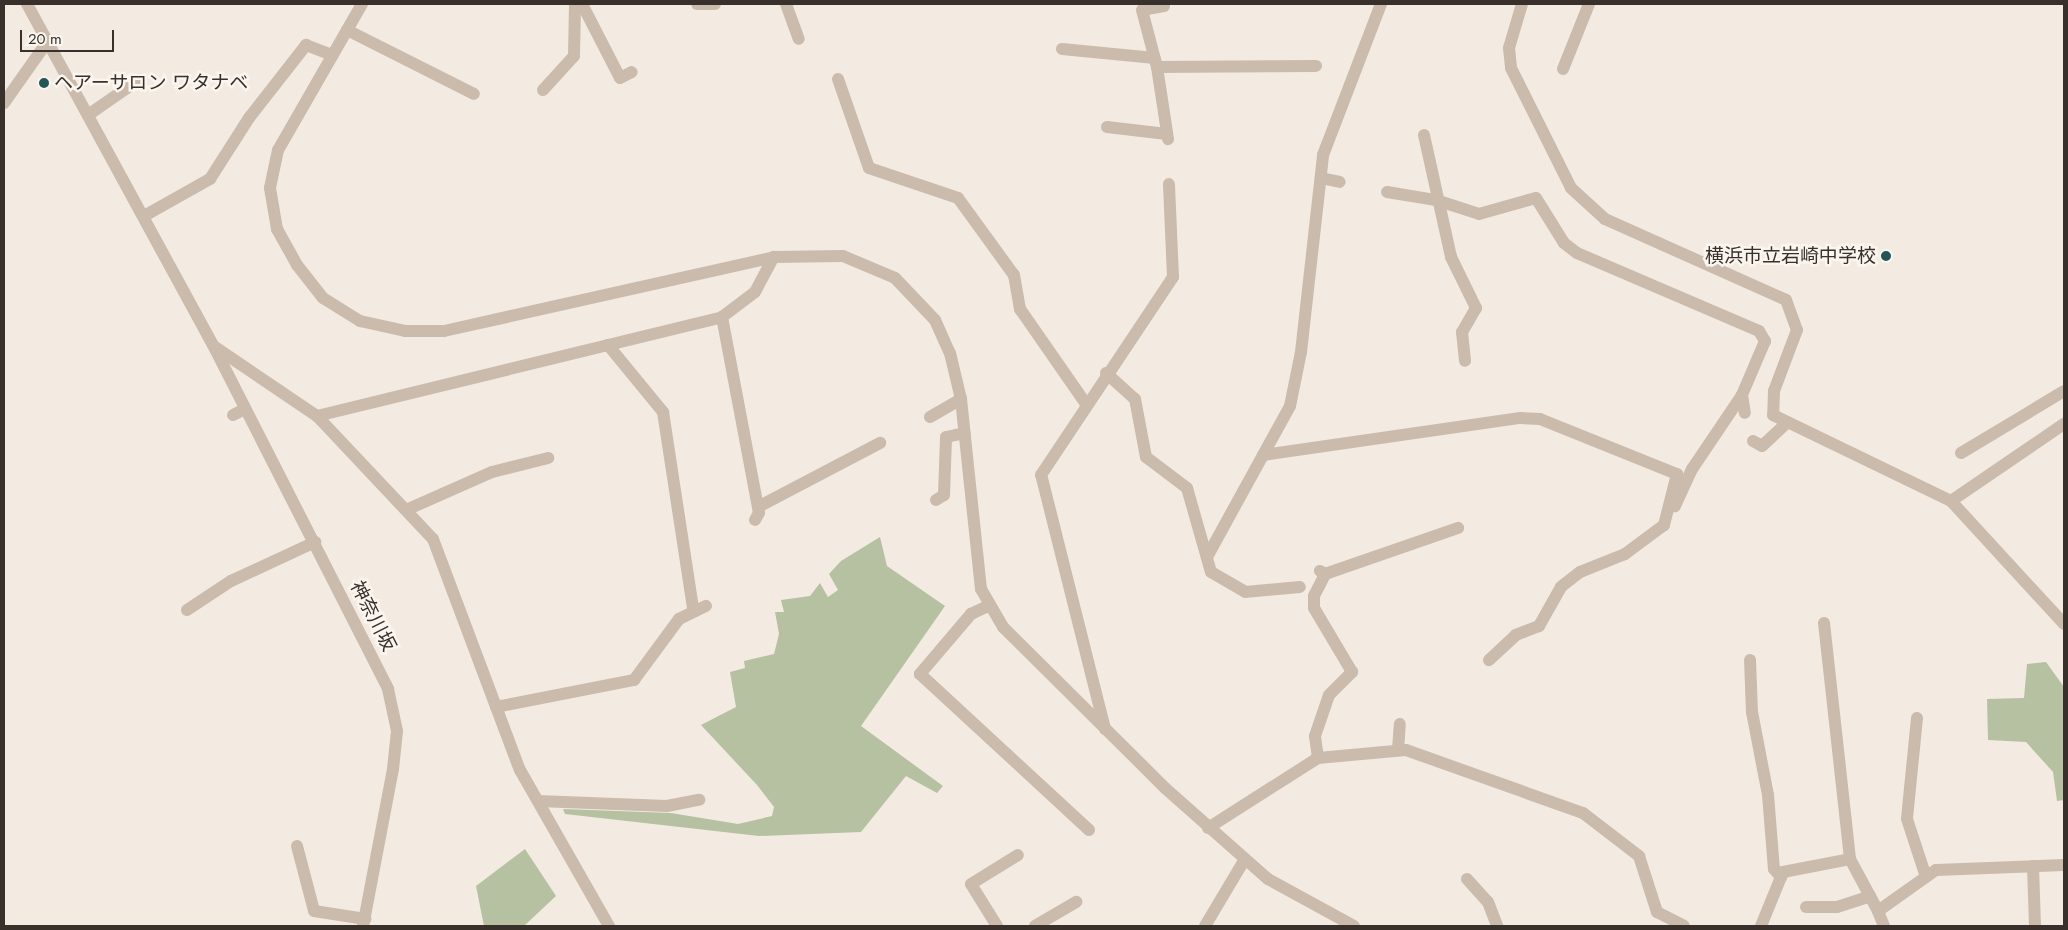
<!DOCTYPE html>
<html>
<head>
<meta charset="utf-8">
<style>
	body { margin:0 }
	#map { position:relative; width:2068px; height:930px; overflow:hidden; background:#f3ebe1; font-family:Jost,"Noto Sans JP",sans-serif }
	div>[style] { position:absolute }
	.green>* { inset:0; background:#b6c1a2 }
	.minor>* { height:12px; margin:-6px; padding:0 6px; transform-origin:6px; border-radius:6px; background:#cbbbad }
	.dots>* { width:14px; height:14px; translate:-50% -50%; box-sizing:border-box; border:2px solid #faf5ee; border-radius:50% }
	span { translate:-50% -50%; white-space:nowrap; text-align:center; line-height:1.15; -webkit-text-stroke:5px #faf5ee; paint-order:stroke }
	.poi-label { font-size:19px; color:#39302c }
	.left { translate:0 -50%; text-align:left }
	.right { translate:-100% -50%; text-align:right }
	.street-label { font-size:19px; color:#39302c }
	.frame { position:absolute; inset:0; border:5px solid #39302c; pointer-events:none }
	.scale { position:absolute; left:20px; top:30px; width:94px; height:22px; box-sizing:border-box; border:2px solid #39302c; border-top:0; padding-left:6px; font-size:15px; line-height:18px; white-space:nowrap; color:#39302c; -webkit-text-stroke:4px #faf5ee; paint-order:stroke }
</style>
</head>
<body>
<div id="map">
	<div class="green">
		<i style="clip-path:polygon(880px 537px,887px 566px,945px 606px,861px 726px,943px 786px,937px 793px,906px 776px,861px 832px,759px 836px,565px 814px,563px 809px,671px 813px,738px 824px,772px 816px,774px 807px,757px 785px,701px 725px,736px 707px,730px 672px,745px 668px,744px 661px,774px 654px,779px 634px,775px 612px,784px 612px,781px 600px,810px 596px,820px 583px,828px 597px,838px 590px,829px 574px,841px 561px)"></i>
		<i style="clip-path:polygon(2046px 662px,2064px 687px,2064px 800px,2057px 801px,2053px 772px,2026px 742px,1988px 740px,1987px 699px,2024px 698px,2027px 664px)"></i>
		<i style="clip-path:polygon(525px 849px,556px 896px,524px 926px,484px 926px,476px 886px)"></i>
	</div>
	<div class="minor">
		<i style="left:27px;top:4px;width:388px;rotate:61.4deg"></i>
		<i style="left:213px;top:345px;width:386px;rotate:63deg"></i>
		<i style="left:388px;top:689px;width:43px;rotate:77.9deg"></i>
		<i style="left:397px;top:731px;width:38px;rotate:96deg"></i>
		<i style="left:393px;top:769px;width:160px;rotate:100.8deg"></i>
		<i style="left:362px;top:4px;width:168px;rotate:119.9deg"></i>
		<i style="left:278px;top:150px;width:39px;rotate:102deg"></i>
		<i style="left:270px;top:188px;width:42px;rotate:80.3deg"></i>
		<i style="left:277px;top:229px;width:41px;rotate:60.9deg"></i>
		<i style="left:297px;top:265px;width:42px;rotate:51.8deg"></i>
		<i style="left:323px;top:298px;width:44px;rotate:31.9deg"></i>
		<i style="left:360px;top:321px;width:46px;rotate:12.5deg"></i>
		<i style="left:405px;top:331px;width:39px"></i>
		<i style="left:444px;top:331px;width:338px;rotate:-12.6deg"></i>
		<i style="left:774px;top:257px;width:69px;rotate:-0.8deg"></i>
		<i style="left:843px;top:256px;width:56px;rotate:22.9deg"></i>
		<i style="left:895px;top:278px;width:58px;rotate:46.4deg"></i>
		<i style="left:935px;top:320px;width:36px;rotate:66deg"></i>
		<i style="left:950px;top:353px;width:47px;rotate:76.6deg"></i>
		<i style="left:961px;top:399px;width:191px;rotate:84deg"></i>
		<i style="left:981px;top:589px;width:44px;rotate:59.9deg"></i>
		<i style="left:1003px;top:627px;width:228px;rotate:44.8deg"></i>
		<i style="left:1165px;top:788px;width:137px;rotate:41.5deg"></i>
		<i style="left:1268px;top:879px;width:98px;rotate:28.7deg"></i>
		<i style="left:582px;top:4px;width:83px;rotate:62.8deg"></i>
		<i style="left:620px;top:78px;width:13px;rotate:-27deg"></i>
		<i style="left:697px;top:4px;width:18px"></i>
		<i style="left:786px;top:4px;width:37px;rotate:70deg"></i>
		<i style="left:1522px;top:4px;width:46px;rotate:106.5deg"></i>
		<i style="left:1509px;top:48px;width:20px;rotate:84deg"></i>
		<i style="left:1511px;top:68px;width:134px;rotate:63.4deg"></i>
		<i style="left:1571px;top:188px;width:46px;rotate:42.4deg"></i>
		<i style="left:1605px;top:219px;width:198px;rotate:24.1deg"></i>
		<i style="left:1786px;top:300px;width:32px;rotate:70deg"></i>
		<i style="left:1797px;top:330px;width:65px;rotate:110.7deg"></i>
		<i style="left:1774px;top:391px;width:24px;rotate:92deg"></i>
		<i style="left:1773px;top:415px;width:198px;rotate:25.8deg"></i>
		<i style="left:1951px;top:501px;width:137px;rotate:-34.3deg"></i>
		<i style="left:1164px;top:6px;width:22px;rotate:170deg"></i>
		<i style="left:1142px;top:10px;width:59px;rotate:75.3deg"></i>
		<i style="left:1157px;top:67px;width:73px;rotate:81.3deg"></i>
		<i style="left:347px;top:30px;width:142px;rotate:26.7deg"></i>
		<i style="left:1062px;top:49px;width:93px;rotate:5.5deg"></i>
		<i style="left:1157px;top:67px;width:159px;rotate:-0.4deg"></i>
		<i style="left:1563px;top:69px;width:70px;rotate:-68.2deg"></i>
		<i style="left:838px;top:79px;width:94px;rotate:70.8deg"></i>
		<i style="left:869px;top:168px;width:94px;rotate:18.6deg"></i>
		<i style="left:958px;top:198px;width:95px;rotate:54deg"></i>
		<i style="left:1014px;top:275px;width:35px;rotate:80deg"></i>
		<i style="left:1020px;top:309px;width:116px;rotate:55.2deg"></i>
		<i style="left:543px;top:90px;width:46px;rotate:-47.6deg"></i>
		<i style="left:574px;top:56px;width:52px;rotate:-88.9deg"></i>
		<i style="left:4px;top:103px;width:75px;rotate:-54.8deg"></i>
		<i style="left:88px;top:115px;width:63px;rotate:-34.7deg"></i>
		<i style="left:1107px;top:127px;width:60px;rotate:6.7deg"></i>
		<i style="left:1424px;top:135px;width:125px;rotate:77.5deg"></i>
		<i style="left:1451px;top:257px;width:57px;rotate:63.9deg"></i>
		<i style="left:1476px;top:308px;width:28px;rotate:120deg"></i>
		<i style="left:1462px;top:332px;width:29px;rotate:84deg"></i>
		<i style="left:1321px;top:178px;width:19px;rotate:12deg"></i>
		<i style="left:1387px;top:192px;width:50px;rotate:9.3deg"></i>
		<i style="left:1436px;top:200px;width:45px;rotate:18deg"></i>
		<i style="left:1479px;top:214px;width:59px;rotate:-15.7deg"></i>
		<i style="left:1536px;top:198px;width:53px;rotate:58.1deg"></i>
		<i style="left:1564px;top:243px;width:16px;rotate:38deg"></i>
		<i style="left:1577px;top:253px;width:198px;rotate:23.2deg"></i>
		<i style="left:1759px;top:331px;width:12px;rotate:59deg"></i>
		<i style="left:1765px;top:341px;width:59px;rotate:113.1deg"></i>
		<i style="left:1742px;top:395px;width:89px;rotate:124deg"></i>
		<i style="left:1692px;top:469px;width:41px;rotate:114.7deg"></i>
		<i style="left:144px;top:216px;width:76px;rotate:-29.3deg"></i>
		<i style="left:210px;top:179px;width:72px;rotate:-57.4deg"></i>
		<i style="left:249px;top:118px;width:93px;rotate:-52deg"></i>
		<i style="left:306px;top:45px;width:28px;rotate:21deg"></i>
		<i style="left:722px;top:317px;width:199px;rotate:79.3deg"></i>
		<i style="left:759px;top:513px;width:8px;rotate:120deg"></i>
		<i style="left:608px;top:345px;width:87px;rotate:50.6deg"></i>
		<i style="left:663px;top:412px;width:199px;rotate:81.3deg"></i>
		<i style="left:215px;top:347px;width:123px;rotate:34.1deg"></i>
		<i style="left:317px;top:416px;width:169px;rotate:46.7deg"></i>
		<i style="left:433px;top:539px;width:247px;rotate:69.4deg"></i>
		<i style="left:520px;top:770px;width:180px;rotate:60.3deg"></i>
		<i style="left:1106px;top:373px;width:39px;rotate:42deg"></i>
		<i style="left:1135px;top:399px;width:59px;rotate:79.3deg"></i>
		<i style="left:1146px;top:457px;width:51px;rotate:37.1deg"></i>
		<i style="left:1187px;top:488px;width:87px;rotate:74.1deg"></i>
		<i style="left:1211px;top:572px;width:39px;rotate:30deg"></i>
		<i style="left:1245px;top:592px;width:55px;rotate:-5.2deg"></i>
		<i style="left:1742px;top:395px;width:18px;rotate:81deg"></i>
		<i style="left:233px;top:415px;width:13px;rotate:-27deg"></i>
		<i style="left:317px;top:416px;width:417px;rotate:-13.7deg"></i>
		<i style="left:722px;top:317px;width:41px;rotate:-37.1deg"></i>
		<i style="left:755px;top:292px;width:40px;rotate:-62deg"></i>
		<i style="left:930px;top:417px;width:36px;rotate:-30deg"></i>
		<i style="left:1753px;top:441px;width:10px;rotate:29deg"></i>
		<i style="left:1762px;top:446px;width:35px;rotate:-43deg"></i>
		<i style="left:1961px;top:453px;width:120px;rotate:-31deg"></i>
		<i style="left:1263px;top:455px;width:260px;rotate:-8.2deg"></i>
		<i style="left:1520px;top:418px;width:20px;rotate:3deg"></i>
		<i style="left:1540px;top:419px;width:148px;rotate:21.9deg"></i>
		<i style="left:1677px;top:474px;width:53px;rotate:104.3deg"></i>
		<i style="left:1664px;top:525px;width:49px;rotate:143.4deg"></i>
		<i style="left:1625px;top:554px;width:48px;rotate:158.2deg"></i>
		<i style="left:1580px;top:572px;width:24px;rotate:142deg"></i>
		<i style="left:1561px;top:587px;width:45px;rotate:119.4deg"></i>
		<i style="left:1539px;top:626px;width:25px;rotate:159deg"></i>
		<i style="left:1516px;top:635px;width:37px;rotate:137deg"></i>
		<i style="left:936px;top:500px;width:9px;rotate:-32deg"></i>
		<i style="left:944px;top:495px;width:58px;rotate:-88deg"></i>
		<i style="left:946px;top:437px;width:19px;rotate:-12deg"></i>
		<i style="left:1951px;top:501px;width:167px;rotate:47.4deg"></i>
		<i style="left:758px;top:507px;width:138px;rotate:-27.7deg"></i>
		<i style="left:406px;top:510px;width:94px;rotate:-23.8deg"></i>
		<i style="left:492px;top:472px;width:58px;rotate:-14deg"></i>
		<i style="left:1207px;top:557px;width:172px;rotate:-61.2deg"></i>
		<i style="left:1290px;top:406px;width:55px;rotate:-78.5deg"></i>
		<i style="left:1301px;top:352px;width:198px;rotate:-83.6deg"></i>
		<i style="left:1323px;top:155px;width:162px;rotate:-69deg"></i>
		<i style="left:1325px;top:574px;width:141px;rotate:-19.1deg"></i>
		<i style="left:988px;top:606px;width:19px;rotate:155deg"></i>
		<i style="left:971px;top:614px;width:79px;rotate:130.4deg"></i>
		<i style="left:920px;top:674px;width:230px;rotate:42.7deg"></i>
		<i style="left:187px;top:610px;width:53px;rotate:-33.4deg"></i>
		<i style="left:231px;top:581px;width:93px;rotate:-24.9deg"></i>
		<i style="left:1824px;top:623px;width:237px;rotate:83.7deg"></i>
		<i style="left:1850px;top:859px;width:59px;rotate:61.7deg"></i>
		<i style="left:1750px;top:660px;width:52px;rotate:87.8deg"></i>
		<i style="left:1752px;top:712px;width:85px;rotate:79.1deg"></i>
		<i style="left:1768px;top:795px;width:74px;rotate:85.4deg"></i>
		<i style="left:1774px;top:869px;width:11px;rotate:49deg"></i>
		<i style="left:496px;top:707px;width:141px;rotate:-11.1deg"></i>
		<i style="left:634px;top:680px;width:76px;rotate:-53.6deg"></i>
		<i style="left:679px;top:619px;width:30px;rotate:-26deg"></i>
		<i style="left:1917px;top:718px;width:101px;rotate:95.7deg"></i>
		<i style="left:1907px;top:819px;width:61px;rotate:71.9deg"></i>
		<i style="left:1105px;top:729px;width:262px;rotate:-104.1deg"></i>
		<i style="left:1041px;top:475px;width:238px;rotate:-56.3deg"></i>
		<i style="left:1173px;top:277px;width:93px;rotate:-92.5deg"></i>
		<i style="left:1398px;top:750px;width:26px;rotate:-86deg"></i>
		<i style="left:1318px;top:758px;width:22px;rotate:-98deg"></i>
		<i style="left:1315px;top:736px;width:43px;rotate:-71.1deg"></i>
		<i style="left:1329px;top:695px;width:33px;rotate:-45deg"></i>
		<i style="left:1352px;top:672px;width:74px;rotate:-120.7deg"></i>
		<i style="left:1314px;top:608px;width:12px;rotate:-90deg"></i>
		<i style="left:1314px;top:596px;width:25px;rotate:-63deg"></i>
		<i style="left:1325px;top:574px;width:6px;rotate:-149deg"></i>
		<i style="left:538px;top:801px;width:129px;rotate:2.2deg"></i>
		<i style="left:667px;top:806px;width:33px;rotate:-11deg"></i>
		<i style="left:1208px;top:828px;width:130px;rotate:-32.5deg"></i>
		<i style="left:1318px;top:758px;width:88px;rotate:-5.2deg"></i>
		<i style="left:1406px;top:750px;width:188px;rotate:19.6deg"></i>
		<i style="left:1583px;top:813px;width:71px;rotate:37.5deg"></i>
		<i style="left:1639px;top:856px;width:59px;rotate:72.2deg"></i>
		<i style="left:1657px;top:912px;width:30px;rotate:27deg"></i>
		<i style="left:297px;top:846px;width:67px;rotate:75.3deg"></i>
		<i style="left:314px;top:911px;width:52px;rotate:8.9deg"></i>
		<i style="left:2033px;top:866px;width:60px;rotate:88.1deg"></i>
		<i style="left:1467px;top:879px;width:31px;rotate:48deg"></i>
		<i style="left:1488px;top:902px;width:26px;rotate:69deg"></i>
		<i style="left:1806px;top:907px;width:31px"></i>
		<i style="left:1837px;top:907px;width:35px;rotate:-18deg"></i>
		<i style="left:997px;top:926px;width:49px;rotate:-121.8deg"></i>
		<i style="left:971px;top:884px;width:55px;rotate:-31.7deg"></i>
		<i style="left:1035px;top:926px;width:48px;rotate:-30.3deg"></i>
		<i style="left:1205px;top:926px;width:78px;rotate:-59.2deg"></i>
		<i style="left:1761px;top:926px;width:58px;rotate:-67.8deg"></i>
		<i style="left:1783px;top:872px;width:68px;rotate:-11deg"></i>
		<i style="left:1884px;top:926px;width:16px;rotate:-112deg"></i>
		<i style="left:1878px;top:911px;width:71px;rotate:-35.3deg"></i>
		<i style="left:1936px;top:870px;width:128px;rotate:-2.2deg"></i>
	</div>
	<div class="dots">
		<i style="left:44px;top:83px;background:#235559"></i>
		<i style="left:1886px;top:256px;background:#235559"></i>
	</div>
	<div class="poi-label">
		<span class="left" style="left:54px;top:83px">ヘアーサロン ワタナベ</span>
		<span class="right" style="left:1876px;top:256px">横浜市立岩崎中学校</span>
	</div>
	<div class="street-label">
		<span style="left:373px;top:616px;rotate:63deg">神奈川坂</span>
	</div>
	<div class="frame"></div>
	<div class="scale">20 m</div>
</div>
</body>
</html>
